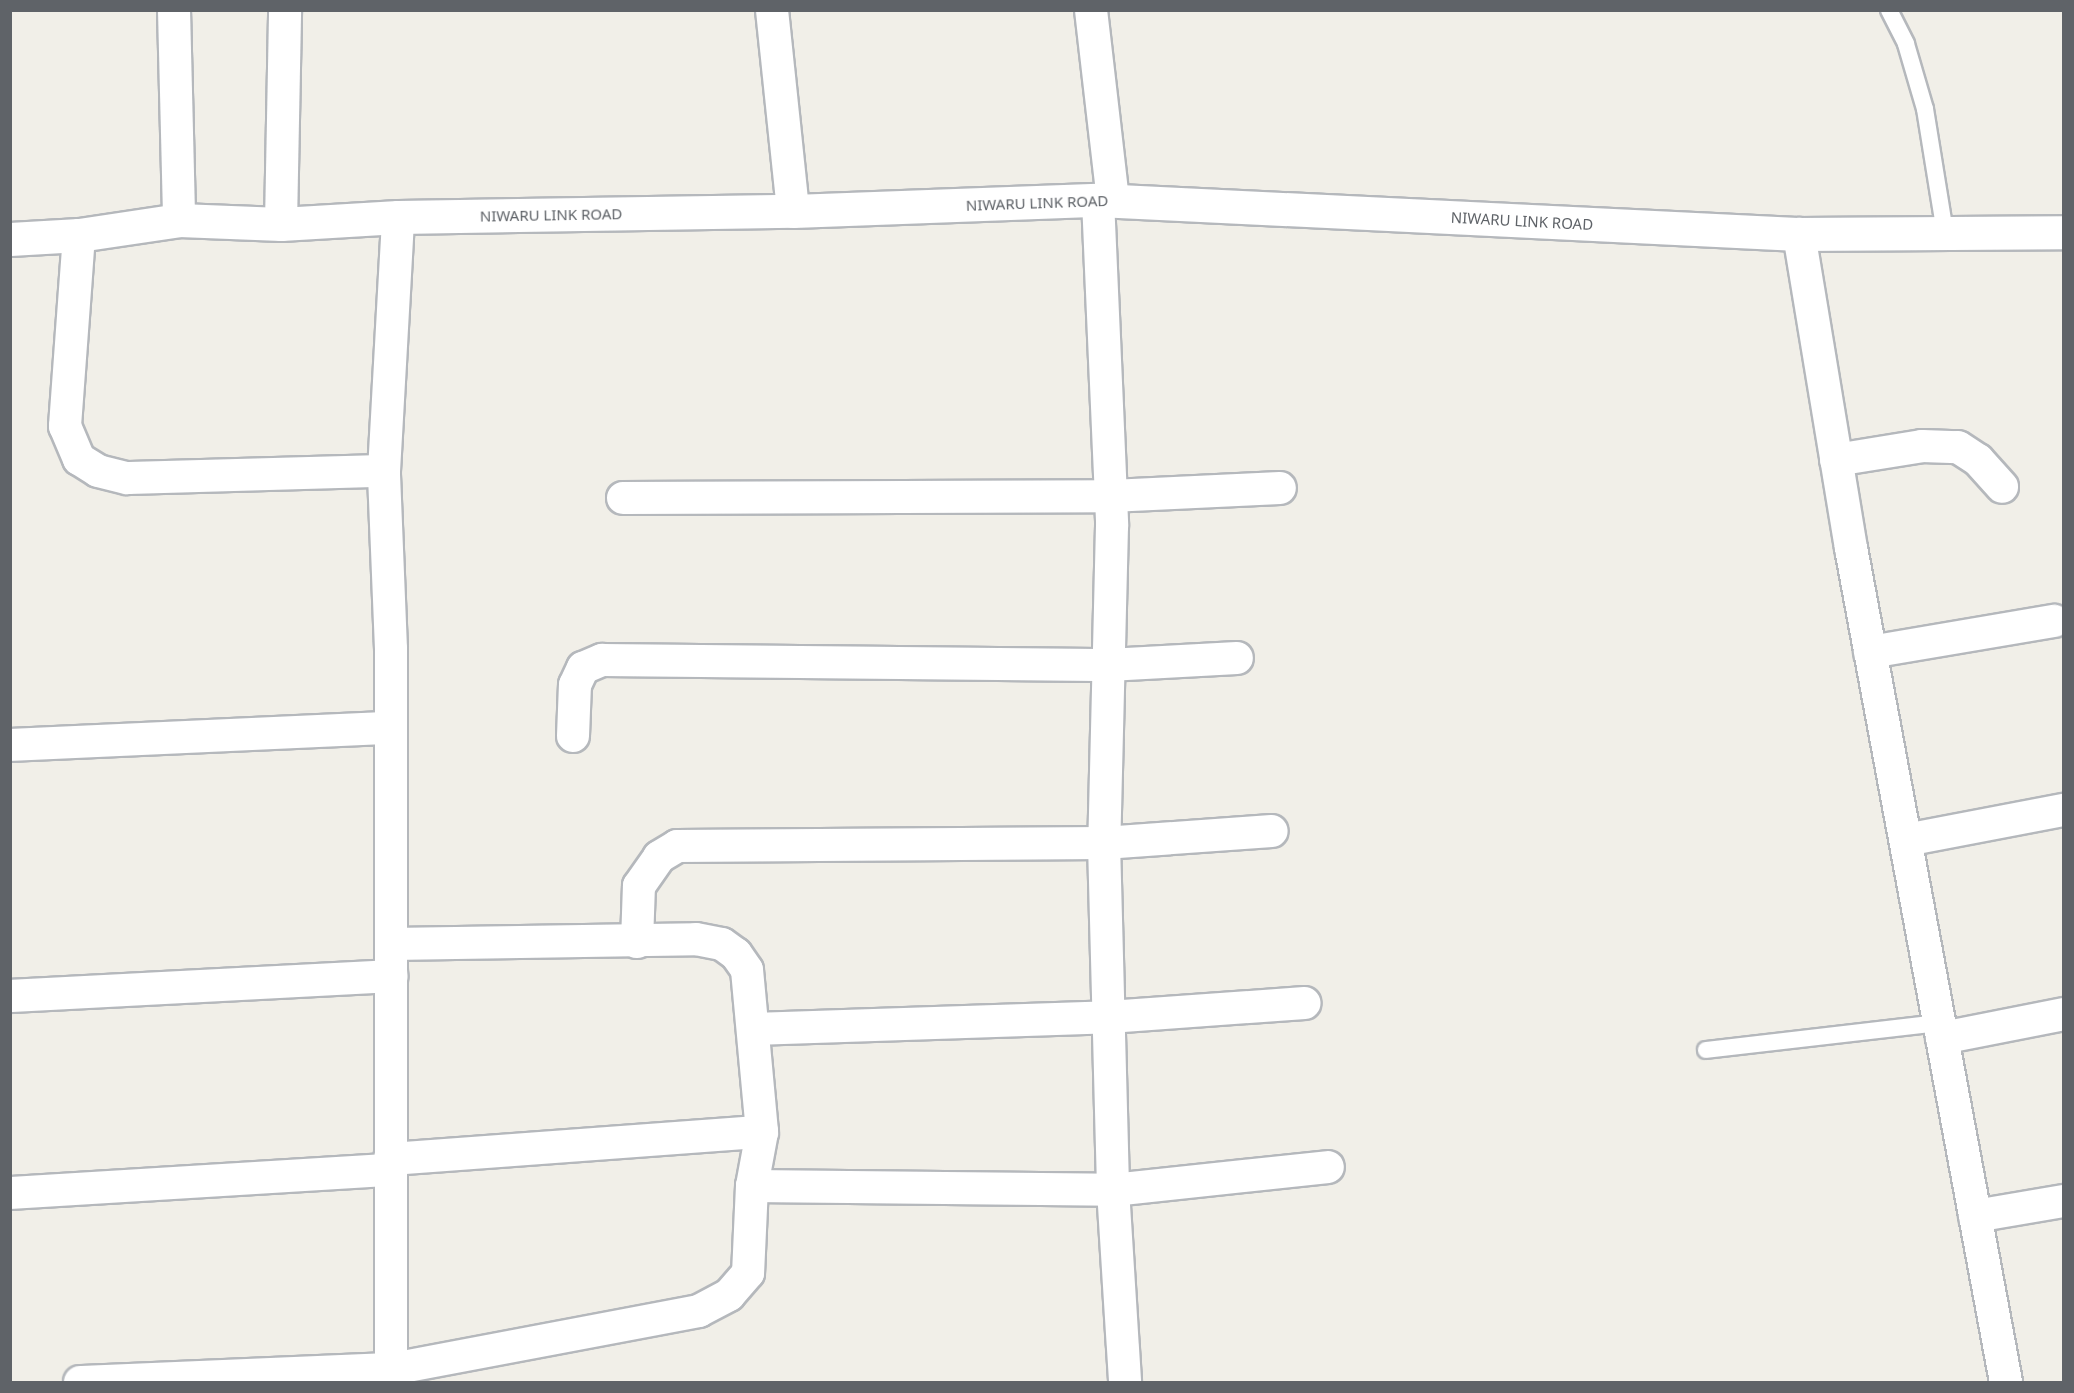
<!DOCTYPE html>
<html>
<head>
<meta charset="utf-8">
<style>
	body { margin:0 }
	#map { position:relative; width:2074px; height:1393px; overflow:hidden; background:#f1efe8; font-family:"Noto Sans",sans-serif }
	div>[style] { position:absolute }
	.roads { filter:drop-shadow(2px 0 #b5b8bc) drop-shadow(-2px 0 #b5b8bc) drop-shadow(0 2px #b5b8bc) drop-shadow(0 -2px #b5b8bc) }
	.lane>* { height:16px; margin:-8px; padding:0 8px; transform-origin:8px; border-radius:8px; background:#fff }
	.street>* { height:32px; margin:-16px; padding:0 16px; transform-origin:16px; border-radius:16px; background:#fff }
	.secondary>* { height:33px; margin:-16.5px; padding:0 16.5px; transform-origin:16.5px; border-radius:16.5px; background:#fff }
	span { translate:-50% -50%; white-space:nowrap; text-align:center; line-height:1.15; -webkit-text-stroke:4.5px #fff; paint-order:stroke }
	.street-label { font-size:15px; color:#5f6368 }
	.frame { position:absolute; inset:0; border:12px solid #5f6368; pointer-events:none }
</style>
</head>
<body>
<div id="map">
	<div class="roads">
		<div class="lane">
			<i style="left:1889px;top:10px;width:38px;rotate:63deg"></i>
			<i style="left:1906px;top:44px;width:68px;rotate:73.7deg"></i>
			<i style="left:1925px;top:109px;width:126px;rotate:80.8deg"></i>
			<i style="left:1706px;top:1050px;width:235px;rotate:-6.6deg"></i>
		</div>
		<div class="street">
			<i style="left:174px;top:10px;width:210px;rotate:88.6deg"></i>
			<i style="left:772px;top:10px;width:202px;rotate:84deg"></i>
			<i style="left:1091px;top:10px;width:192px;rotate:83.4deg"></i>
			<i style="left:1098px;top:200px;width:326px;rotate:87.5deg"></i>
			<i style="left:1112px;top:526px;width:317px;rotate:91.4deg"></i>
			<i style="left:1104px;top:843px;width:347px;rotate:88.5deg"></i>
			<i style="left:1113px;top:1190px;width:192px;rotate:86.4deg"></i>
			<i style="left:281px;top:224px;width:214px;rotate:-88.9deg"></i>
			<i style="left:1799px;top:234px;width:318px;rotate:80.6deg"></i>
			<i style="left:1851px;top:548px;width:848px;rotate:79.47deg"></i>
			<i style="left:79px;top:235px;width:192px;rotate:94.2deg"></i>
			<i style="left:65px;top:426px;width:36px;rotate:67deg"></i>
			<i style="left:79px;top:459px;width:22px;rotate:32deg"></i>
			<i style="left:98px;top:471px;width:30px;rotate:14deg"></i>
			<i style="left:127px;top:478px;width:257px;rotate:-1.6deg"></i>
			<i style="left:1836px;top:460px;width:87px;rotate:-9.2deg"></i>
			<i style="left:1922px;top:446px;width:36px;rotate:2deg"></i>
			<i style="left:1958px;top:447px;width:24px;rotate:33deg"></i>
			<i style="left:1978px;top:460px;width:36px;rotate:48deg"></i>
			<i style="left:623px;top:498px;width:487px;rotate:-0.2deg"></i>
			<i style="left:1110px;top:496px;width:170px;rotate:-2.7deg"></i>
			<i style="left:1870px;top:652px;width:187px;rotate:-9.6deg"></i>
			<i style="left:573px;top:736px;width:51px;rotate:-87.8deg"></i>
			<i style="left:575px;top:685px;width:19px;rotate:-65deg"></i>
			<i style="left:583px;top:668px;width:21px;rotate:-23deg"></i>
			<i style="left:602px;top:660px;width:506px;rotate:0.57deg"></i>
			<i style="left:1108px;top:665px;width:129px;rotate:-3.1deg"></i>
			<i style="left:10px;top:745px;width:381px;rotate:-2.6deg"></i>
			<i style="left:1906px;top:840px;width:161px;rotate:-10.8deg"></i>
			<i style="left:637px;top:942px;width:56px;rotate:-88deg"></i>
			<i style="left:639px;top:886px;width:35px;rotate:-55deg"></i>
			<i style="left:659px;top:857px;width:21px;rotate:-31deg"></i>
			<i style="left:677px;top:846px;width:427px;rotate:-0.4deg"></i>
			<i style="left:1104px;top:843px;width:168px;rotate:-4.1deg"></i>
			<i style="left:392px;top:944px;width:304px;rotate:-0.9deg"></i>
			<i style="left:696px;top:939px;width:26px;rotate:11deg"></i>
			<i style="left:722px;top:944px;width:17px;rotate:36deg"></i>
			<i style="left:736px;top:954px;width:19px;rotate:55deg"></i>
			<i style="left:747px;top:970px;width:163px;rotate:84.7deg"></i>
			<i style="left:762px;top:1132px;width:55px;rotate:100.5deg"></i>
			<i style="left:752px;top:1186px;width:87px;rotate:92.6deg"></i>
			<i style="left:748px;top:1273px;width:29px;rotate:131deg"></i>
			<i style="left:729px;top:1295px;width:34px;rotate:152deg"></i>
			<i style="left:699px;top:1311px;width:313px;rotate:169.3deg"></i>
			<i style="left:391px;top:1369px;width:13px;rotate:77deg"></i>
			<i style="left:10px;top:996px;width:382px;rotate:-3deg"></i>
			<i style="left:753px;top:1029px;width:356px;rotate:-1.9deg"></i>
			<i style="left:1109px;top:1017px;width:196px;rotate:-4.1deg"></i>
			<i style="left:1942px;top:1038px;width:124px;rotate:-11.1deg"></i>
			<i style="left:390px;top:1159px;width:373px;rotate:-4.2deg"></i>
			<i style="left:752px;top:1186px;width:361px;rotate:0.6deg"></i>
			<i style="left:1113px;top:1190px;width:216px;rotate:-6.1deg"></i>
			<i style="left:10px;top:1193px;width:381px;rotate:-3.5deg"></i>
			<i style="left:1975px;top:1216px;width:90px;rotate:-9.6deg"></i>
			<i style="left:80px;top:1382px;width:311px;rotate:-2.4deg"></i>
			<i style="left:391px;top:1369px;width:720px;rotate:-90deg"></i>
			<i style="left:391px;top:649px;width:178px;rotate:-92.3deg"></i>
			<i style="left:384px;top:471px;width:254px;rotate:-86.8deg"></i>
		</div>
		<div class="secondary">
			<i style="left:10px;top:239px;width:69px;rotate:-3.3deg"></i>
			<i style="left:79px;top:235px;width:101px;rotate:-8.5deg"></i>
			<i style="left:179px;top:220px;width:102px;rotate:2.2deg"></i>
			<i style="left:281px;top:224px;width:117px;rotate:-3.4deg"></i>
			<i style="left:398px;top:217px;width:395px;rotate:-0.9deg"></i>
			<i style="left:793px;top:211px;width:305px;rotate:-2.1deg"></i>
			<i style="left:1098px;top:200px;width:702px;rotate:2.78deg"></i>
			<i style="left:1799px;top:234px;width:265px;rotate:-0.4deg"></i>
		</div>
	</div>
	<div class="street-label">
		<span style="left:1037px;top:203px;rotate:-2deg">NIWARU LINK ROAD</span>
		<span style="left:551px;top:215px;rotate:-1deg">NIWARU LINK ROAD</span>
		<span style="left:1522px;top:221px;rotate:3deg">NIWARU LINK ROAD</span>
	</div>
	<div class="frame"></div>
</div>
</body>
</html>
